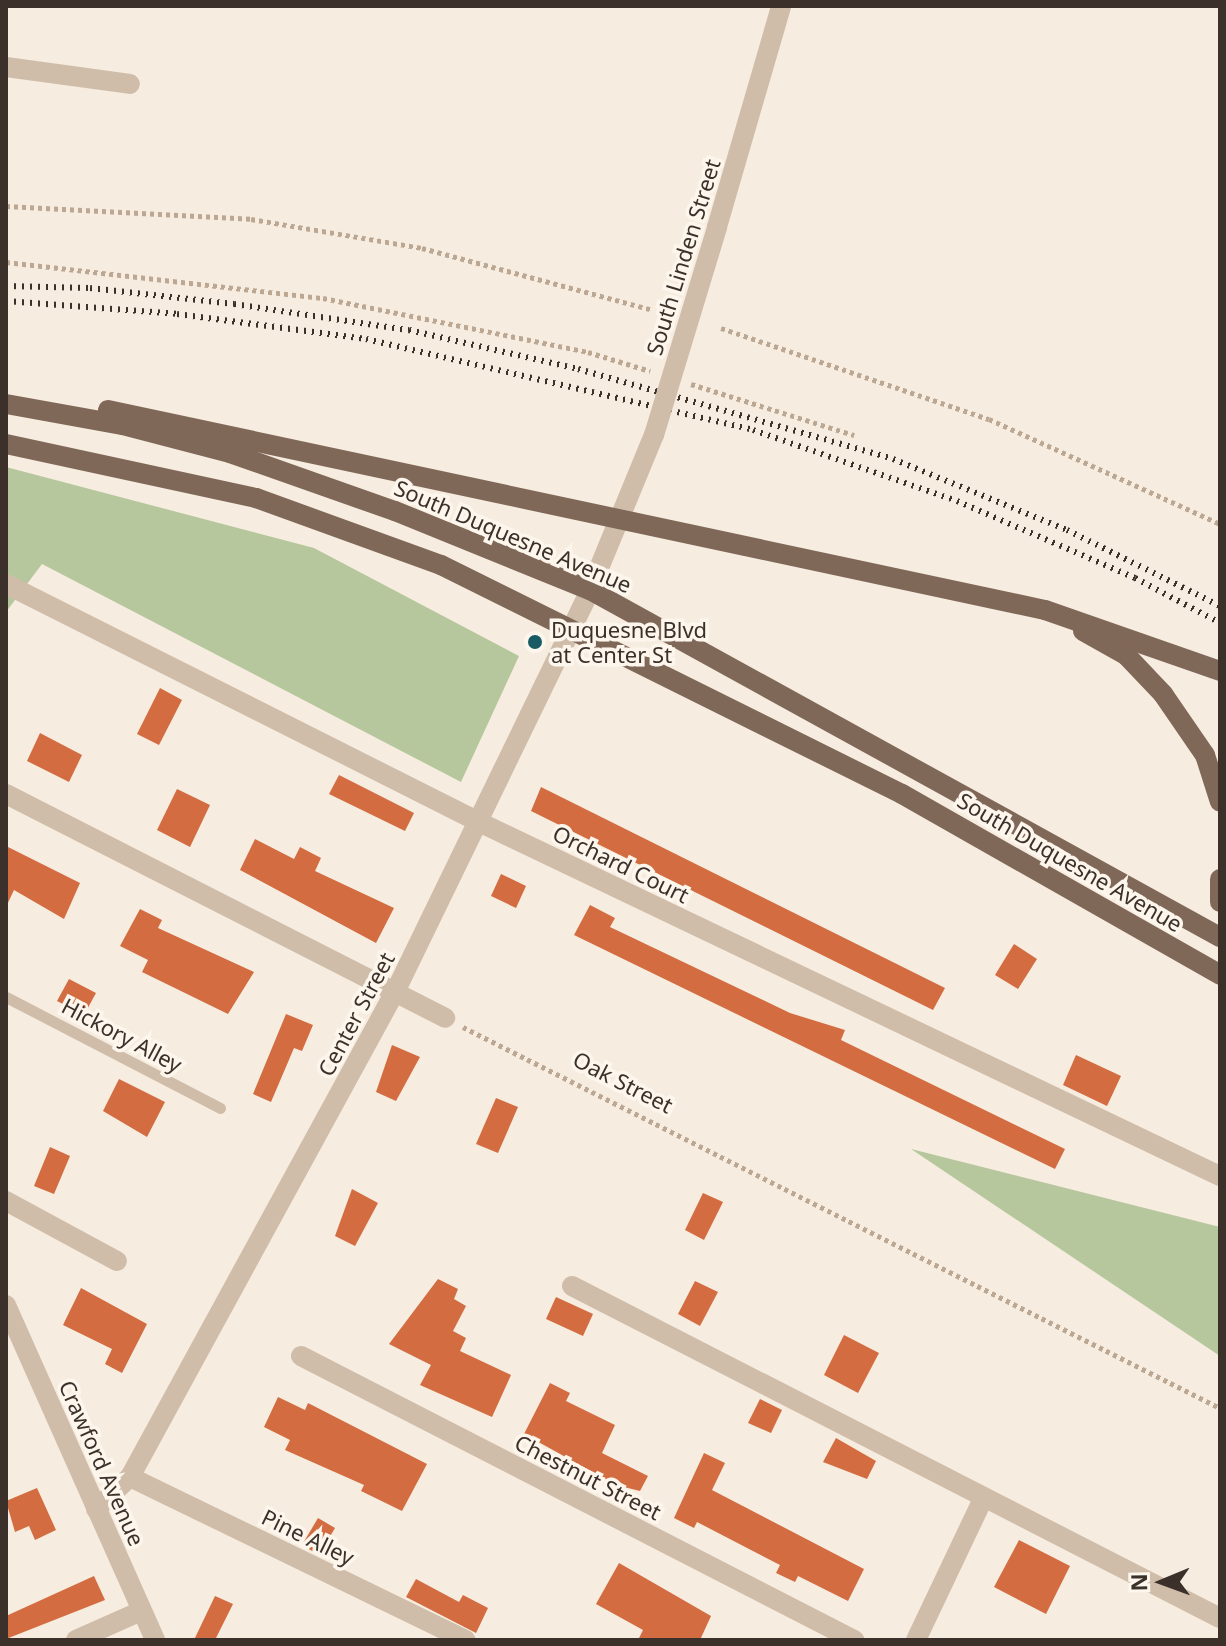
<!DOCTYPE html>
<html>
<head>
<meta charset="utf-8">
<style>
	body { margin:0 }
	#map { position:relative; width:1226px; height:1646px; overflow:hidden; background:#f6ecdf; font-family:"Noto Sans",sans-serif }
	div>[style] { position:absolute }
	.green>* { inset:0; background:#b7c79d }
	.building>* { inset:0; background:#d36c40 }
	.path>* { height:5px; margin-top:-2.5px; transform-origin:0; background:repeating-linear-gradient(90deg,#bca793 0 4px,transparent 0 8px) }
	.service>* { height:11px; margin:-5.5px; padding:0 5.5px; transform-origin:5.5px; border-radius:5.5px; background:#d0bda9 }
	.minor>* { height:20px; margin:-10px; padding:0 10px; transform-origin:10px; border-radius:10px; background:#d0bda9 }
	.primary>* { height:20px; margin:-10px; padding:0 10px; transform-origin:10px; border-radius:10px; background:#806859 }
	.rail>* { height:6px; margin-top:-3px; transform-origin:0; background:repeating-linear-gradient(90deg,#3c312a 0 2px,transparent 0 8px) }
	.minor-bridge>* { height:20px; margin:-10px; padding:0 10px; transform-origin:10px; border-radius:10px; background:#d0bda9 }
	.dots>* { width:22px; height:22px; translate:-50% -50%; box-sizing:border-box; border:4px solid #fcf6ed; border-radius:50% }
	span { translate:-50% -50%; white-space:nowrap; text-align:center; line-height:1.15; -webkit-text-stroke:7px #fcf6ed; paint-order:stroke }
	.street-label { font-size:22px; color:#3c312a }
	.poi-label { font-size:22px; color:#3c312a }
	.left { translate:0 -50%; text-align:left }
	.frame { position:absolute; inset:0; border:8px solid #3c312a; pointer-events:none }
	.north { position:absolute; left:1122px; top:1542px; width:80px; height:80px; -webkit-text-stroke:6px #fcf6ed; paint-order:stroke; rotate:269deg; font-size:22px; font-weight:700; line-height:32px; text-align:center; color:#3c312a }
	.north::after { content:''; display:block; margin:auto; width:28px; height:36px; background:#3c312a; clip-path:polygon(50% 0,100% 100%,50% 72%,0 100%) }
</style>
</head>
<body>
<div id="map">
	<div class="green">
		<i style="clip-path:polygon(6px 467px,314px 548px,519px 656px,461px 782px,42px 564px,6px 612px)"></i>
		<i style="clip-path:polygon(911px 1149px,1220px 1227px,1220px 1356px)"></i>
	</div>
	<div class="building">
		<i style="clip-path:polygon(160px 688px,182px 700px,159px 745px,137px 734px)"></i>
		<i style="clip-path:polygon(40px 733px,82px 755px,69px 782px,27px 761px)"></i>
		<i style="clip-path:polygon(339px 775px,414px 813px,405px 831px,329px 794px)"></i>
		<i style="clip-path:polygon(541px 787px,945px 988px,933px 1010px,531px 811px)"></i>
		<i style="clip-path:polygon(177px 789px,210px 805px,190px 847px,157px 830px)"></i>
		<i style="clip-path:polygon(255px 839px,294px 859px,300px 847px,321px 858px,315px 871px,394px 908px,376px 943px,240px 870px)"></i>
		<i style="clip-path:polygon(6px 846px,80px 883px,64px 919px,14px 890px,6px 907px)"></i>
		<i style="clip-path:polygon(501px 874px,526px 886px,516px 908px,491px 896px)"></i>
		<i style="clip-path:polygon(590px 905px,615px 918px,610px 927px,790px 1013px,845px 1030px,841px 1040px,1065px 1149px,1055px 1169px,574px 935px)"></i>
		<i style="clip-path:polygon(140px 909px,162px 920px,158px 928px,254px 972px,228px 1014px,142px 972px,148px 960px,120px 946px)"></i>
		<i style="clip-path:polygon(1014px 944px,1037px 959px,1018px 989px,995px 975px)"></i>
		<i style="clip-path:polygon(69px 979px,96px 993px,84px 1015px,57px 1001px)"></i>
		<i style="clip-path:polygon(286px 1014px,313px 1025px,302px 1051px,294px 1048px,271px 1102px,253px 1094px)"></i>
		<i style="clip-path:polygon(392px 1045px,420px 1057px,396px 1101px,376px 1092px)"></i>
		<i style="clip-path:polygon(1076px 1055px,1121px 1076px,1107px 1106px,1063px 1085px)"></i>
		<i style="clip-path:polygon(119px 1079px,165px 1102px,147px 1137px,103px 1111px)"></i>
		<i style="clip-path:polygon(496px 1098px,518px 1107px,498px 1153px,476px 1144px)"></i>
		<i style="clip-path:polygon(50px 1147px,70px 1156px,54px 1194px,34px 1186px)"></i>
		<i style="clip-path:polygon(352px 1189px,378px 1203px,355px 1246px,335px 1236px)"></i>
		<i style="clip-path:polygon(703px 1193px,723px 1202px,704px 1240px,685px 1230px)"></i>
		<i style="clip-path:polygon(438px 1279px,458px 1289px,454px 1299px,466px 1306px,453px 1331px,466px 1338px,460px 1351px,511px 1375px,492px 1417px,420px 1385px,431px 1365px,389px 1344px)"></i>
		<i style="clip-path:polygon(695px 1281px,718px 1292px,700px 1326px,678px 1314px)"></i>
		<i style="clip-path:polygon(81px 1288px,147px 1324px,122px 1373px,105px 1364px,112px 1349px,63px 1325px)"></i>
		<i style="clip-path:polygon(556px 1297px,593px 1314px,583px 1336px,546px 1319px)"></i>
		<i style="clip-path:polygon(844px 1335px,879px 1353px,858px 1393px,824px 1375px)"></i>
		<i style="clip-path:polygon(550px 1383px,570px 1393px,566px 1401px,615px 1425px,602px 1453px,648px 1476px,640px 1491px,616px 1485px,524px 1434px)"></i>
		<i style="clip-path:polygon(278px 1397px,305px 1410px,308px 1403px,427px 1464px,402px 1511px,361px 1491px,364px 1485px,285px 1450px,290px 1440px,264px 1427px)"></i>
		<i style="clip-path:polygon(760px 1399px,782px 1410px,771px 1433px,748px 1423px)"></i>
		<i style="clip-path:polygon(836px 1438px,876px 1461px,867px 1479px,823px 1462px)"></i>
		<i style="clip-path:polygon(704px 1453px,725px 1463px,712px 1490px,864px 1569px,848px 1601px,798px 1576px,795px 1582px,776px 1573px,780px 1565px,697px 1522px,694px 1528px,674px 1518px)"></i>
		<i style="clip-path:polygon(37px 1488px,56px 1530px,35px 1540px,29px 1526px,15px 1532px,6px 1501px)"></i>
		<i style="clip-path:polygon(318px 1518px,335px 1528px,319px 1555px,302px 1545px)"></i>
		<i style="clip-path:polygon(1019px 1540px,1070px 1566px,1046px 1614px,994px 1587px)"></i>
		<i style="clip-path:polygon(619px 1563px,711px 1616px,700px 1640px,638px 1640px,643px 1630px,596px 1604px)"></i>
		<i style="clip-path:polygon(94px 1576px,105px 1600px,6px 1639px,6px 1616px)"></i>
		<i style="clip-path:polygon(416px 1579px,459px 1602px,463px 1595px,488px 1608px,476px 1633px,406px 1597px)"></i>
		<i style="clip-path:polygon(215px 1596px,233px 1604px,215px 1640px,194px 1640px)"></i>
	</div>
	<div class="path">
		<i style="left:6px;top:206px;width:245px;rotate:3deg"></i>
		<i style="left:251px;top:219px;width:173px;rotate:9.6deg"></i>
		<i style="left:422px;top:248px;width:236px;rotate:15deg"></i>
		<i style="left:6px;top:262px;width:319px;rotate:6.5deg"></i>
		<i style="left:323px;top:298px;width:270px;rotate:11.5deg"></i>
		<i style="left:588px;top:352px;width:65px;rotate:17deg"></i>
		<i style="left:721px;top:328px;width:283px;rotate:18.8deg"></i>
		<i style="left:989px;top:419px;width:254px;rotate:24.4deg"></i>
		<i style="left:691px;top:384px;width:171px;rotate:17.4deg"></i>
		<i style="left:463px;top:1027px;width:847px;rotate:26.72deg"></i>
	</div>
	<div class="service">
		<i style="left:6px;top:997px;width:241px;rotate:27.4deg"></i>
	</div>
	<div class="minor">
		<i style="left:6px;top:67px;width:125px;rotate:7.8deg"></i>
		<i style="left:717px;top:227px;width:230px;rotate:-73.8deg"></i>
		<i style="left:6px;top:584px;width:530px;rotate:26.71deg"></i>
		<i style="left:479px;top:822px;width:821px;rotate:25.54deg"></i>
		<i style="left:6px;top:794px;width:493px;rotate:27deg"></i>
		<i style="left:6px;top:1201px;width:126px;rotate:28.4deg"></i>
		<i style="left:572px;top:1286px;width:728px;rotate:27.13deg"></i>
		<i style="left:6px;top:1305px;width:367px;rotate:66deg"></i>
		<i style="left:301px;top:1356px;width:622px;rotate:27.18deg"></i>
		<i style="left:130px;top:1477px;width:373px;rotate:25.9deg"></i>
		<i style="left:96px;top:1509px;width:47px;rotate:-43.3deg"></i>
		<i style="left:130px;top:1477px;width:557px;rotate:-61.36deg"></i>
		<i style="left:397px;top:988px;width:442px;rotate:-64.1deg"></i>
		<i style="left:590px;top:590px;width:168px;rotate:-67.6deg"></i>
		<i style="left:76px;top:1640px;width:71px;rotate:-24deg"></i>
		<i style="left:916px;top:1640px;width:158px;rotate:-64.6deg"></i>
	</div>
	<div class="primary">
		<i style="left:6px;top:404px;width:119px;rotate:10.2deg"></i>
		<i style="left:123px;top:425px;width:111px;rotate:14.7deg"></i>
		<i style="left:230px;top:453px;width:175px;rotate:19.4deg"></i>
		<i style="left:395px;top:511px;width:210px;rotate:22.1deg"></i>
		<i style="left:590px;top:590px;width:719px;rotate:28.85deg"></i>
		<i style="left:108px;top:410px;width:958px;rotate:12.05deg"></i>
		<i style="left:1045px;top:610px;width:185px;rotate:19.2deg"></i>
		<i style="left:6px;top:444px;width:256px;rotate:12.2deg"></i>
		<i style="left:256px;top:498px;width:197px;rotate:19.9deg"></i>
		<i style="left:441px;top:565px;width:515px;rotate:26.42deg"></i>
		<i style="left:902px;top:794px;width:366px;rotate:29.6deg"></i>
		<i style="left:1083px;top:631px;width:49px;rotate:29.2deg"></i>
		<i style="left:1126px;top:655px;width:54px;rotate:46.5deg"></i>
		<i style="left:1163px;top:694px;width:74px;rotate:55.5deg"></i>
		<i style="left:1205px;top:755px;width:49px;rotate:72.3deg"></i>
		<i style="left:1220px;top:879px;width:23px;rotate:90deg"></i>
	</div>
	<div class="rail">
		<i style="left:6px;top:286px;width:84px;rotate:1.4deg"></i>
		<i style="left:90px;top:288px;width:145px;rotate:6.3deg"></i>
		<i style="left:234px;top:304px;width:177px;rotate:8.5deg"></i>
		<i style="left:409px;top:330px;width:173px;rotate:13deg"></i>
		<i style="left:578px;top:369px;width:328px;rotate:15.9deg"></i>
		<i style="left:893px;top:459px;width:188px;rotate:22.2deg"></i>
		<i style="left:1067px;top:530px;width:171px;rotate:26.4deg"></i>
		<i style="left:6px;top:301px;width:171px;rotate:4.3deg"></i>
		<i style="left:177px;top:314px;width:191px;rotate:7.5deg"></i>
		<i style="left:366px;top:339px;width:398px;rotate:13.2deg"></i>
		<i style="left:753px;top:430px;width:216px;rotate:19.2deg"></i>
		<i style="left:957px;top:501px;width:194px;rotate:23.4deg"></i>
		<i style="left:1135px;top:578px;width:96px;rotate:27.9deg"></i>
	</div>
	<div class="minor-bridge">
		<i style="left:654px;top:435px;width:217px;rotate:-73.1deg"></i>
	</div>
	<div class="dots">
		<i style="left:535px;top:642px;background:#195b64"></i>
	</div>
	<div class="street-label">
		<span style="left:683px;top:257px;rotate:-73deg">South Linden Street</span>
		<span style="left:513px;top:536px;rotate:23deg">South Duquesne Avenue</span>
		<span style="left:1070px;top:862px;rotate:30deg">South Duquesne Avenue</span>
		<span style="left:621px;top:864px;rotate:26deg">Orchard Court</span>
		<span style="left:356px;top:1014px;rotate:-62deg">Center Street</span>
		<span style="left:122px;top:1035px;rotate:28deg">Hickory Alley</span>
		<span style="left:623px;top:1082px;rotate:27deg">Oak Street</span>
		<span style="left:102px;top:1463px;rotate:66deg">Crawford Avenue</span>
		<span style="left:588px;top:1477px;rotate:27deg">Chestnut Street</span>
		<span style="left:308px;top:1537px;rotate:26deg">Pine Alley</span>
	</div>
	<div class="poi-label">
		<span class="left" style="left:551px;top:642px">Duquesne Blvd<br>at Center St</span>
	</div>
	<div class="frame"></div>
	<div class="north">N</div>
</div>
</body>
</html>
